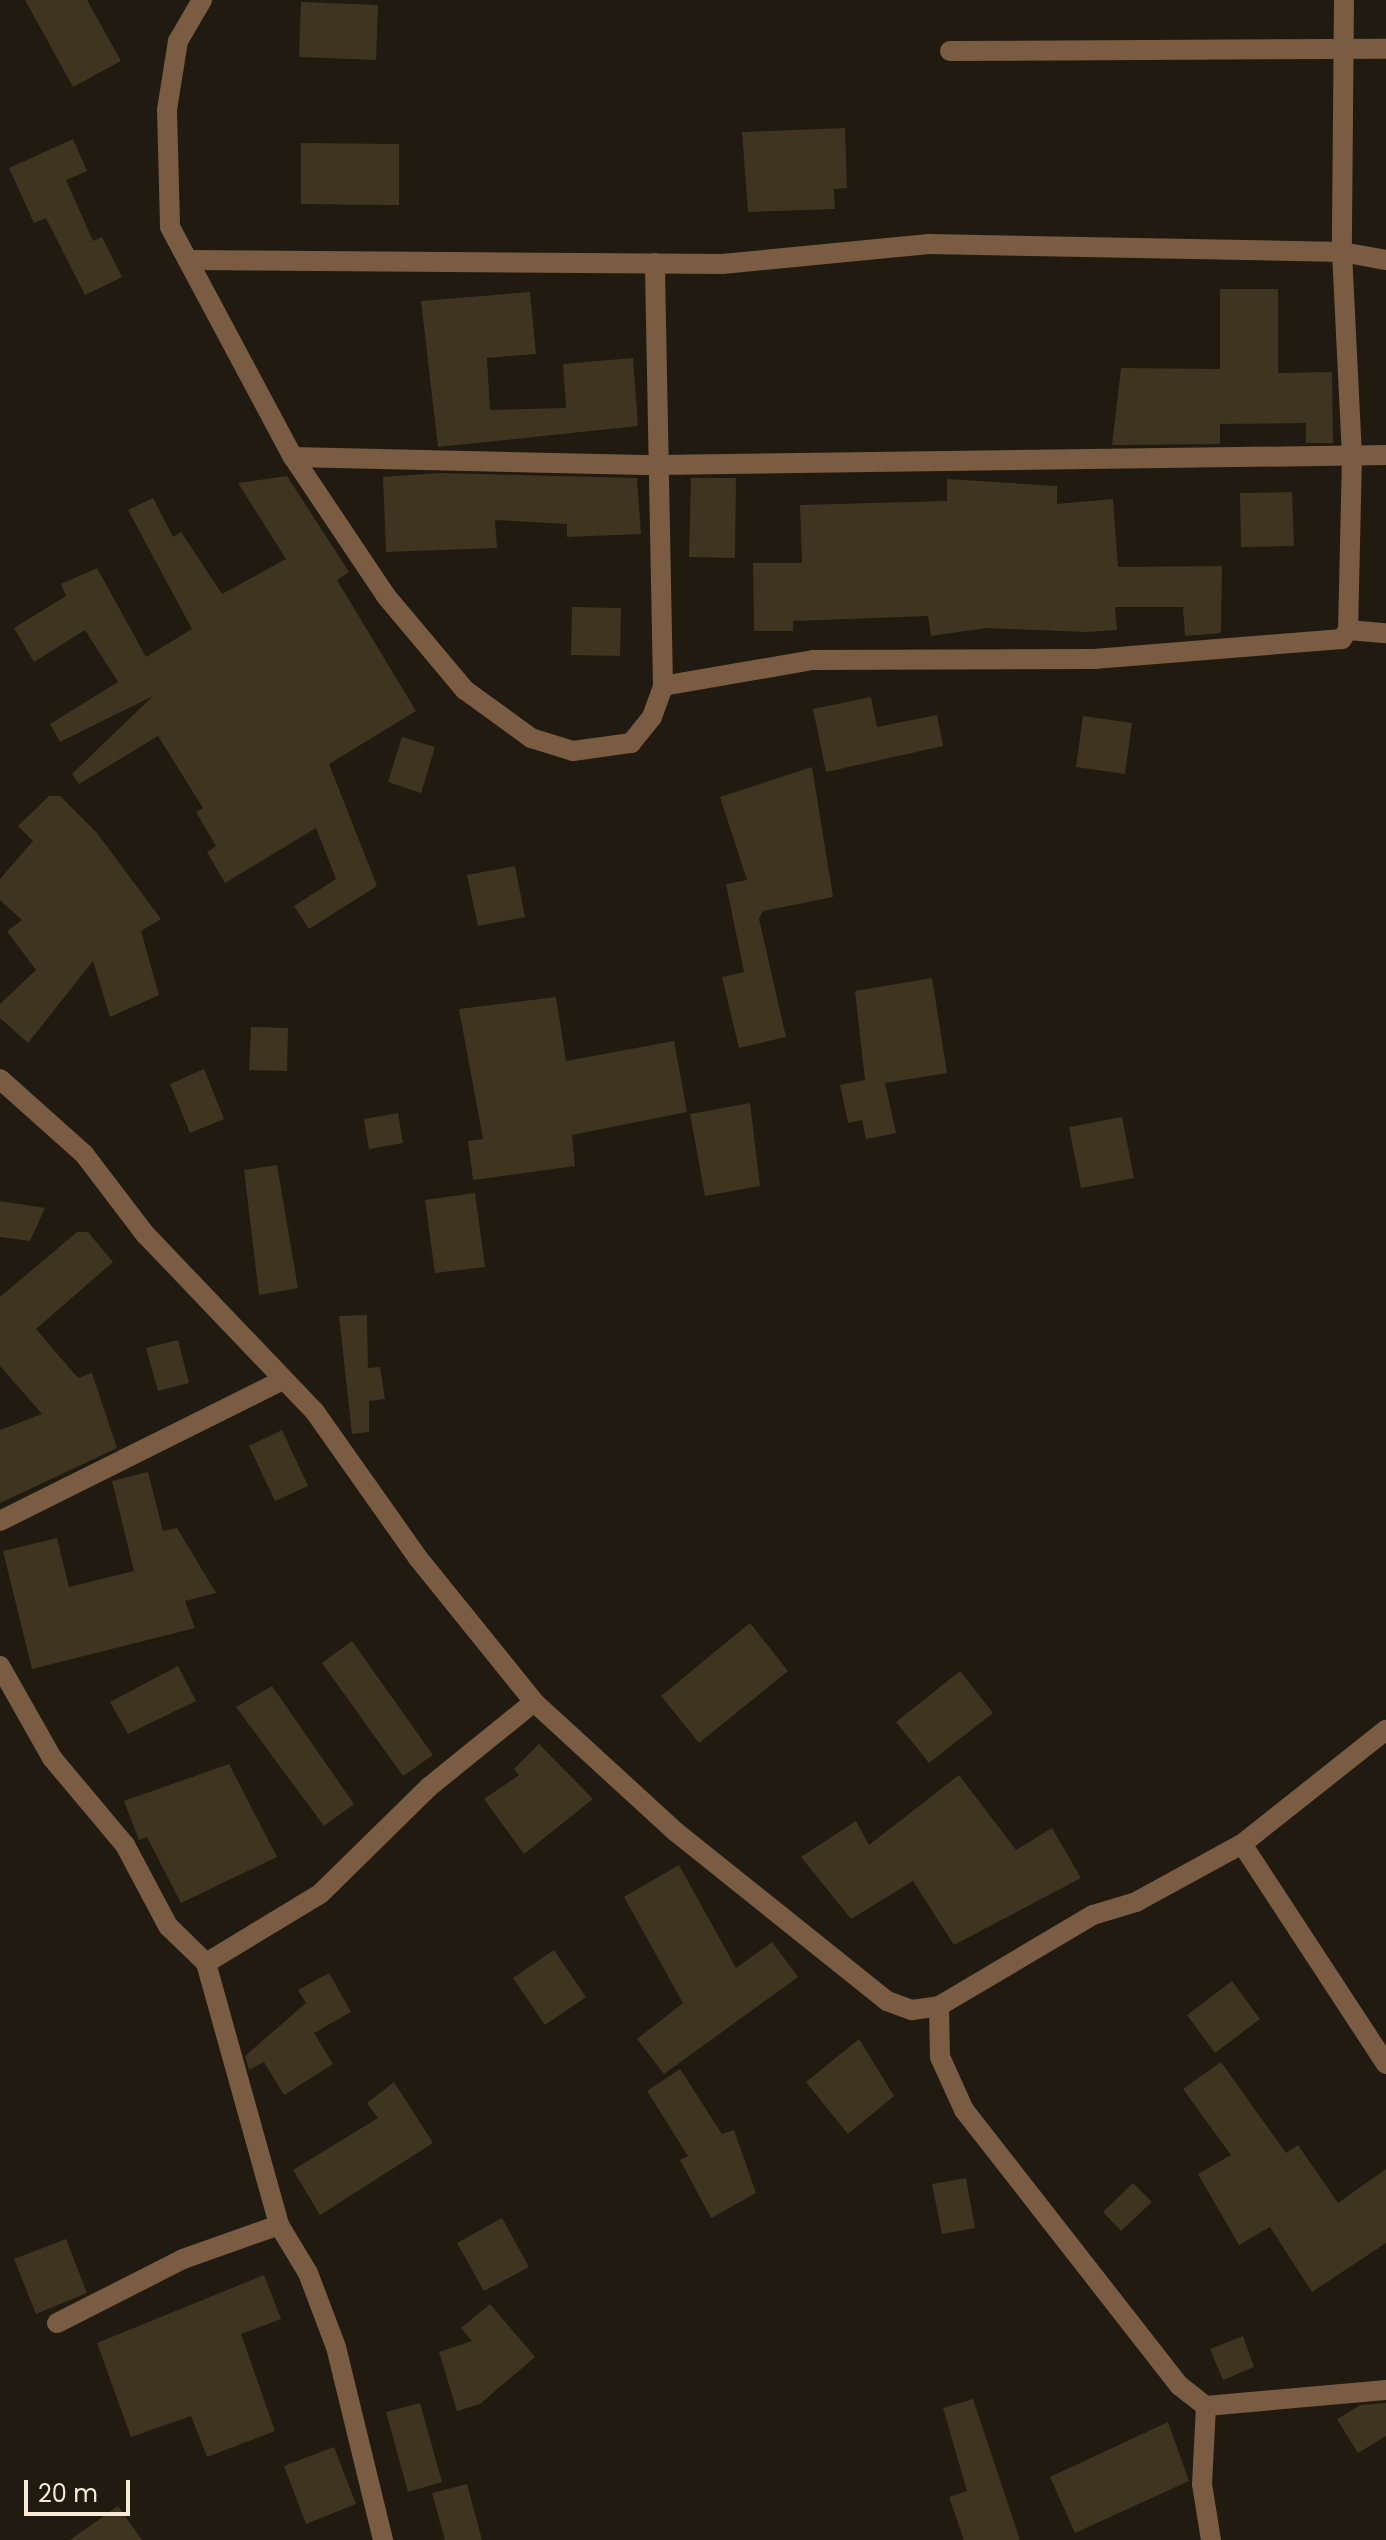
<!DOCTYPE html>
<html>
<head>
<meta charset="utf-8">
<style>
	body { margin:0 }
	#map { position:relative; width:1386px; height:2540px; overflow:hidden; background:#201a10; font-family:Poppins,sans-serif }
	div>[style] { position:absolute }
	.building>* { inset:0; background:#3f341f }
	.minor>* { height:20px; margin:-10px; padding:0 10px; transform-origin:10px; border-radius:10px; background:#795c41 }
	span { translate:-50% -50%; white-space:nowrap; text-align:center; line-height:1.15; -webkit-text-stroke:6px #201a10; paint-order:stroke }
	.scale { position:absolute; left:24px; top:2480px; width:106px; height:36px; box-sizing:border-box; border:4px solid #f9ead5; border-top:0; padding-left:10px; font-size:24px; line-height:28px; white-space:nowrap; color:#f9ead5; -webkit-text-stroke:6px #201a10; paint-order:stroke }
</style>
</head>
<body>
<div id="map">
	<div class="building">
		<i style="clip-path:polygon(25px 0,87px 0,121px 61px,73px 87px)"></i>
		<i style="clip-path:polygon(301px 2px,378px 5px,376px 60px,299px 57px)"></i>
		<i style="clip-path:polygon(845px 128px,847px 188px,834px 189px,835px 209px,748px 212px,742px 132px)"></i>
		<i style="clip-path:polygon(73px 139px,87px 171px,66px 180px,93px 241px,102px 237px,122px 277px,85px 295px,46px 218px,34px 223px,9px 168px)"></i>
		<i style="clip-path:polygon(301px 143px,399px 144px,399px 205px,301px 204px)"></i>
		<i style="clip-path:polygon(1220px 289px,1278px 289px,1278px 373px,1332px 372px,1333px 443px,1306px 443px,1306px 423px,1220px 424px,1220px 444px,1112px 445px,1121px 368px,1220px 369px)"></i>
		<i style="clip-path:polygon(530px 292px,536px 354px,487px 358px,490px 410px,566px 408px,563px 364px,633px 358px,638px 426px,438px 447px,421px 301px)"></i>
		<i style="clip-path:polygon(440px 473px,637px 478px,641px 534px,567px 537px,567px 524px,495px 520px,497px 548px,386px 552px,383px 477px)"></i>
		<i style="clip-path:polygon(287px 476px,349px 572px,337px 580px,416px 711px,329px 764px,377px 886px,309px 929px,294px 906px,336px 879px,316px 828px,225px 883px,207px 852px,216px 846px,196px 812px,203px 808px,158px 736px,79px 784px,72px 774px,153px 696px,60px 742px,50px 724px,118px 682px,85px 630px,34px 662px,14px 628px,66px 596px,61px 584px,97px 568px,146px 657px,192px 629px,128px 510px,153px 498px,173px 537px,181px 532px,222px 594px,286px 559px,238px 483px)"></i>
		<i style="clip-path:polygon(691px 478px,736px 478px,735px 558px,689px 557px)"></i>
		<i style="clip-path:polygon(947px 479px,1057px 486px,1057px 504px,1113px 499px,1118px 567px,1222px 566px,1221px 633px,1185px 636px,1183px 607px,1115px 607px,1117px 630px,1087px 632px,986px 628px,931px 636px,928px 616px,793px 621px,793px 631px,754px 631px,753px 563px,802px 563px,800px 505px,947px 501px)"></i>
		<i style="clip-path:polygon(1292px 492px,1294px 546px,1241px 547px,1240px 493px)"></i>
		<i style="clip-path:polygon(572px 607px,621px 608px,620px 656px,571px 655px)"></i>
		<i style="clip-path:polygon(871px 697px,877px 727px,937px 715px,943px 746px,826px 772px,813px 709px)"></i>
		<i style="clip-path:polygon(1083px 716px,1132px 723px,1125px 774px,1076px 767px)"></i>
		<i style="clip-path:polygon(402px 737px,435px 747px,421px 793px,388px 782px)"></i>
		<i style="clip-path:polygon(812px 767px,833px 897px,763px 911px,759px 919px,786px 1037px,739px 1048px,722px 977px,744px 972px,726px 884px,747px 880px,720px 797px)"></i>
		<i style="clip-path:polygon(49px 796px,60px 796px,97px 833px,161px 919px,141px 931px,159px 995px,110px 1017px,93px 961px,28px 1043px,0 1018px,0 1004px,36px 970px,7px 931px,22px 920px,0 900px,0 879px,33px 841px,18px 826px)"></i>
		<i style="clip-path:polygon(515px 866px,525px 917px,478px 926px,467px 875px)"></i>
		<i style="clip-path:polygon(932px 978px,947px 1073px,885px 1083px,896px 1133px,866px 1139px,862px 1120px,848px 1123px,840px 1085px,865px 1080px,855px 991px)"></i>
		<i style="clip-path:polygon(556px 997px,566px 1061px,674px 1041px,687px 1112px,572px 1135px,575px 1166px,473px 1180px,468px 1141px,483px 1139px,459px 1009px)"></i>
		<i style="clip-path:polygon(251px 1027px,288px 1028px,287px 1071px,249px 1070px)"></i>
		<i style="clip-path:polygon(204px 1069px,224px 1119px,190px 1133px,170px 1084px)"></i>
		<i style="clip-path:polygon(750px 1103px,760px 1186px,705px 1196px,690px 1114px)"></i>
		<i style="clip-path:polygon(398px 1113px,403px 1143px,369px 1149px,364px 1119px)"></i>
		<i style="clip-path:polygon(1122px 1117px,1134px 1178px,1081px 1188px,1069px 1127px)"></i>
		<i style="clip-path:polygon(277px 1165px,298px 1288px,259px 1295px,244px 1170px)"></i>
		<i style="clip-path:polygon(475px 1193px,485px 1267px,435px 1273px,425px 1200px)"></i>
		<i style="clip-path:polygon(0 1201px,45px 1208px,30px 1241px,0 1237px)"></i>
		<i style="clip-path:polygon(77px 1232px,88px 1232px,113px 1262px,36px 1329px,78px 1378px,92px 1373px,117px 1448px,0 1503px,0 1430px,42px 1414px,0 1366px,0 1297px)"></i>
		<i style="clip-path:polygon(367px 1315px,368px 1368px,380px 1367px,385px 1399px,369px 1401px,369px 1432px,352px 1434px,339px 1316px)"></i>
		<i style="clip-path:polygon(178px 1340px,189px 1383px,158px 1391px,146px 1348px)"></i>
		<i style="clip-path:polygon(282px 1430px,308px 1486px,275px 1501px,249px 1446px)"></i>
		<i style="clip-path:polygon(148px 1472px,163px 1531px,177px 1528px,216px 1593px,185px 1601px,195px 1628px,32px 1669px,3px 1551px,57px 1538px,69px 1587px,134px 1571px,112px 1481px)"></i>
		<i style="clip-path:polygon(750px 1623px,788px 1671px,699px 1743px,661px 1696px)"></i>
		<i style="clip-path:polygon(352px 1641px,433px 1755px,403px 1776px,322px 1663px)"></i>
		<i style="clip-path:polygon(178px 1666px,196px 1701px,128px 1734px,110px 1702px)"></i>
		<i style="clip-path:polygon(960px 1671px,993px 1713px,929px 1763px,896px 1722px)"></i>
		<i style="clip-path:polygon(272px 1686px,354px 1804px,324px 1826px,236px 1707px)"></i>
		<i style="clip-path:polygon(539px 1744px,593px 1799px,524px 1854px,484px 1799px,519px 1775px,514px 1769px)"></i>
		<i style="clip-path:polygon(229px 1764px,277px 1857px,181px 1903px,147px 1837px,139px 1840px,124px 1801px)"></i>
		<i style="clip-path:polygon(959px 1775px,1016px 1850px,1052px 1828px,1081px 1878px,954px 1945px,913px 1881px,851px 1919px,801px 1857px,856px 1821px,869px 1845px)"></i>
		<i style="clip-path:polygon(679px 1865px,736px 1968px,772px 1942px,798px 1977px,664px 2074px,637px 2039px,683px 2003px,624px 1897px)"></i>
		<i style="clip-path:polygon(554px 1950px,586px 1997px,545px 2025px,513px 1978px)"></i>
		<i style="clip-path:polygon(329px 1973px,351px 2012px,314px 2033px,333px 2064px,284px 2095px,264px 2062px,249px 2070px,245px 2056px,306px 2003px,298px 1990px)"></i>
		<i style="clip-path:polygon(1232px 1981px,1260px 2019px,1215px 2053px,1187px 2015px)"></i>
		<i style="clip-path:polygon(859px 2039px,894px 2096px,848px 2134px,806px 2082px)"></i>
		<i style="clip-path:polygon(1221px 2062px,1286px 2153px,1298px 2145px,1338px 2203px,1386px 2169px,1386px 2243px,1312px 2292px,1270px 2227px,1239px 2245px,1198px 2174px,1231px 2155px,1183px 2089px)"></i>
		<i style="clip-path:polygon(680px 2069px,722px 2134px,734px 2130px,756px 2193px,711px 2218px,680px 2160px,688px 2156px,647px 2091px)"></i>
		<i style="clip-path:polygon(394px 2082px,433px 2143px,320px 2215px,293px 2170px,378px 2118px,367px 2103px)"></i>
		<i style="clip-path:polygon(966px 2178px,975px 2228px,942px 2234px,932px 2184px)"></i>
		<i style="clip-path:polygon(1133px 2183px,1152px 2202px,1121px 2231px,1103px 2212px)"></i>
		<i style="clip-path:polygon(502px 2218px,529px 2267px,484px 2291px,457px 2243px)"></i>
		<i style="clip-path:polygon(66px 2239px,87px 2293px,36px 2314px,14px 2259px)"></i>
		<i style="clip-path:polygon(264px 2275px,281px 2319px,241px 2334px,275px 2431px,207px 2457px,191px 2416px,131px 2437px,97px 2343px)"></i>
		<i style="clip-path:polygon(490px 2304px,535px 2357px,480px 2404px,457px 2411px,439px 2352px,472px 2341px,461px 2328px)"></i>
		<i style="clip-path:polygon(1243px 2336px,1254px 2367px,1223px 2380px,1210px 2349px)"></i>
		<i style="clip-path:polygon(973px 2399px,1020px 2540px,964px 2540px,949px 2497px,967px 2491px,943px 2408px)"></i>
		<i style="clip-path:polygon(420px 2403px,442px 2482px,408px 2492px,386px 2412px)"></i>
		<i style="clip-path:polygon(1386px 2403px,1386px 2436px,1358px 2453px,1337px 2419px,1361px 2405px)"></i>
		<i style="clip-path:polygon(1168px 2422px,1189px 2481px,1075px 2533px,1050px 2477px)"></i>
		<i style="clip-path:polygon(334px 2447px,356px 2504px,306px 2524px,284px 2466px)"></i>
		<i style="clip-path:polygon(467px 2484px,482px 2540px,445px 2540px,432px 2493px)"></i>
		<i style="clip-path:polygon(118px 2506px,142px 2540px,70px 2540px)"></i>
	</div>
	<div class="minor">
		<i style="left:202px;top:0;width:48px;rotate:120.3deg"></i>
		<i style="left:178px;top:41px;width:70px;rotate:99.1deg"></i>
		<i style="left:167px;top:110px;width:117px;rotate:88.5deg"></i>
		<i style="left:170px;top:227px;width:261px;rotate:61.9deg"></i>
		<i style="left:293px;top:457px;width:167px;rotate:56.2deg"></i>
		<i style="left:386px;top:596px;width:123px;rotate:50deg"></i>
		<i style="left:465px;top:690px;width:82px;rotate:36deg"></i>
		<i style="left:531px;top:738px;width:44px;rotate:17.2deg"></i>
		<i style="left:573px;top:751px;width:59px;rotate:-7.9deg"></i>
		<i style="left:631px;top:743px;width:33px;rotate:-51deg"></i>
		<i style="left:652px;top:717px;width:33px;rotate:-70deg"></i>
		<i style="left:663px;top:686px;width:423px;rotate:-91.1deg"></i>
		<i style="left:1344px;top:0;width:252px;rotate:90.5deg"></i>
		<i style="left:1342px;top:252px;width:45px;rotate:10.3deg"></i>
		<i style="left:950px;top:51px;width:436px;rotate:-0.3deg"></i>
		<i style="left:188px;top:260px;width:534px;rotate:0.43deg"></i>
		<i style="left:722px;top:264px;width:208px;rotate:-5.5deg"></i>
		<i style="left:929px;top:244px;width:413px;rotate:1.1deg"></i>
		<i style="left:1342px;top:252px;width:204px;rotate:87.2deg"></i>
		<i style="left:1352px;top:456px;width:174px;rotate:91.3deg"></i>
		<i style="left:1348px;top:630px;width:11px;rotate:124deg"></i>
		<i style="left:1342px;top:639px;width:249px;rotate:175.4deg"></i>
		<i style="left:1094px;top:659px;width:281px;rotate:179.8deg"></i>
		<i style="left:813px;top:660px;width:152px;rotate:170.2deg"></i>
		<i style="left:293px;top:457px;width:363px;rotate:1.3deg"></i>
		<i style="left:656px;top:465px;width:730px;rotate:-0.78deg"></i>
		<i style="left:1348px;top:630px;width:38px;rotate:5deg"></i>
		<i style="left:0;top:1079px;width:113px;rotate:41.8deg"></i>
		<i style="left:84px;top:1154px;width:101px;rotate:52.7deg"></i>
		<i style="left:145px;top:1234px;width:246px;rotate:46.3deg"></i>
		<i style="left:315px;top:1412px;width:179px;rotate:54.8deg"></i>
		<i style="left:418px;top:1558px;width:185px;rotate:51.1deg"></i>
		<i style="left:534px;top:1702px;width:193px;rotate:42.5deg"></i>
		<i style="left:676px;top:1832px;width:270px;rotate:38.7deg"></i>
		<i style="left:887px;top:2001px;width:27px;rotate:20deg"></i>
		<i style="left:912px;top:2010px;width:27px;rotate:-8deg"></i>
		<i style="left:939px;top:2006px;width:179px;rotate:-30.6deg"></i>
		<i style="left:1093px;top:1915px;width:45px;rotate:-16.8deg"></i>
		<i style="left:1136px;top:1902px;width:121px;rotate:-28.7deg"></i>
		<i style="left:1242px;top:1844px;width:263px;rotate:56.8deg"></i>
		<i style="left:0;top:1521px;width:314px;rotate:-26.5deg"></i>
		<i style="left:0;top:1666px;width:106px;rotate:60.5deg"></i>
		<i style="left:52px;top:1758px;width:114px;rotate:50deg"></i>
		<i style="left:125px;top:1845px;width:92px;rotate:62deg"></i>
		<i style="left:168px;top:1926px;width:53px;rotate:44.2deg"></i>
		<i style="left:206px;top:1963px;width:272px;rotate:74.4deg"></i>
		<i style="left:279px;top:2225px;width:56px;rotate:58.9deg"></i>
		<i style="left:308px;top:2273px;width:79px;rotate:69.3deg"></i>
		<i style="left:336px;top:2347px;width:199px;rotate:76.3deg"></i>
		<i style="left:1242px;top:1844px;width:184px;rotate:-38.4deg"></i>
		<i style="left:206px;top:1963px;width:133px;rotate:-31.2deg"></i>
		<i style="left:320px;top:1894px;width:153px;rotate:-44.5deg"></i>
		<i style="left:429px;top:1787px;width:135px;rotate:-39deg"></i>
		<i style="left:939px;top:2006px;width:51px;rotate:88.9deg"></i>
		<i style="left:940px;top:2057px;width:58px;rotate:65.6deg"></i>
		<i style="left:964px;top:2110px;width:350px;rotate:52deg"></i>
		<i style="left:1180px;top:2386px;width:33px;rotate:38deg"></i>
		<i style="left:1206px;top:2406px;width:181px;rotate:-5.1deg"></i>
		<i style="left:57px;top:2323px;width:141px;rotate:-26.9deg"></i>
		<i style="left:183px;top:2259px;width:102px;rotate:-19.5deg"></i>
		<i style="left:1206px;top:2406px;width:78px;rotate:92.9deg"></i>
		<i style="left:1202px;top:2484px;width:57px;rotate:80.9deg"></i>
	</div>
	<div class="scale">20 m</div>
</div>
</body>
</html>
